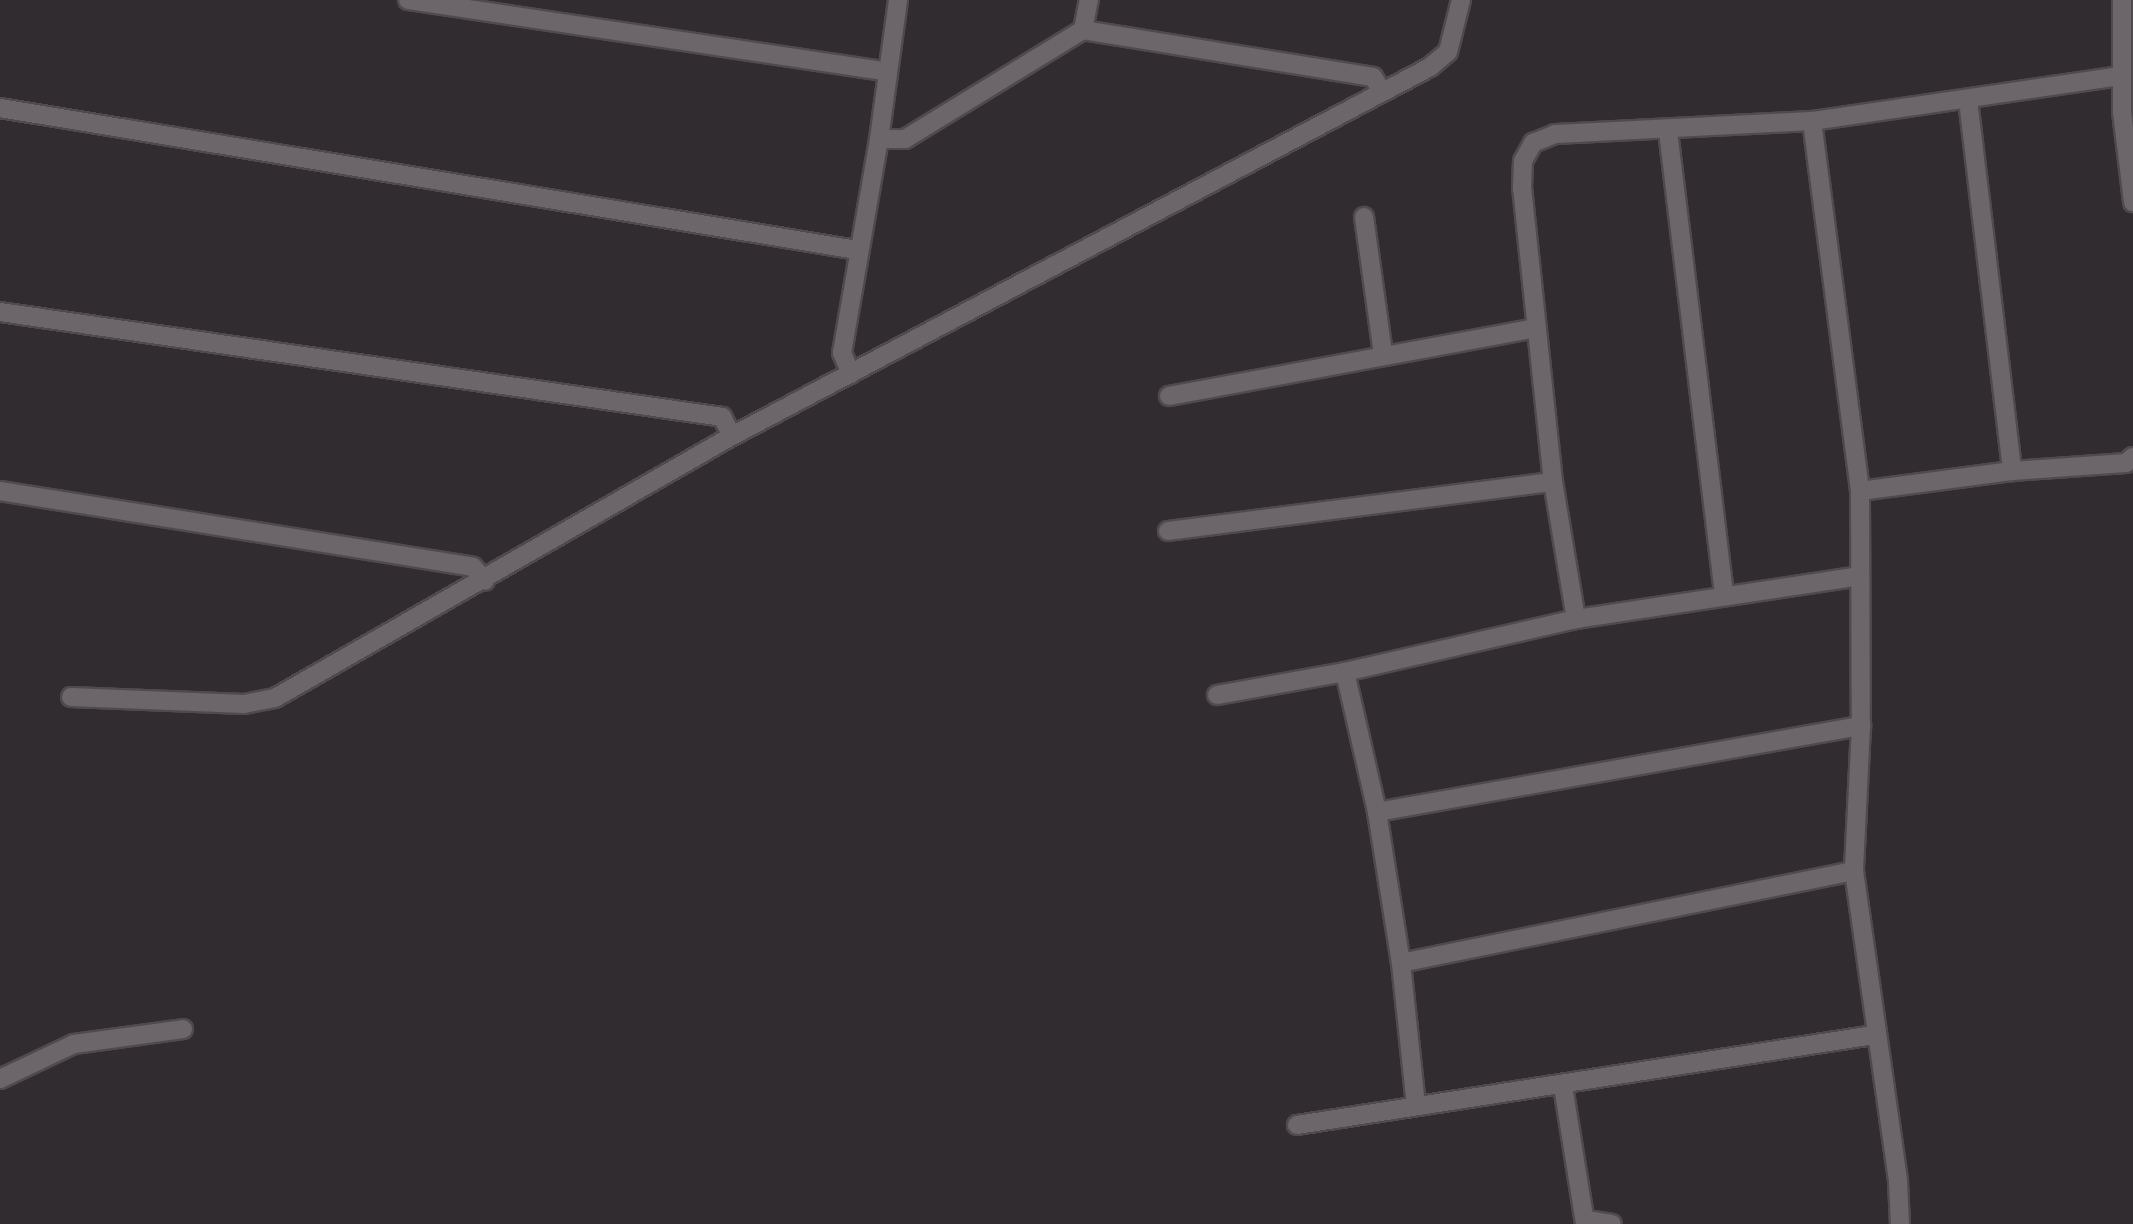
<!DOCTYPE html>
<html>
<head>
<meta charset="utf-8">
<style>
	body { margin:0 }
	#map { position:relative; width:2133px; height:1224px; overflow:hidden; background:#312c30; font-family:"Sofia Sans Condensed",sans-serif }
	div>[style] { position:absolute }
	.roads { filter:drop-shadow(2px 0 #4f4a4d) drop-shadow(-2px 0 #4f4a4d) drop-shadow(0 2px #4f4a4d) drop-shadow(0 -2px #4f4a4d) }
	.minor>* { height:18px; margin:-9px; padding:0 9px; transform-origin:9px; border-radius:9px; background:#6c666a }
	span { translate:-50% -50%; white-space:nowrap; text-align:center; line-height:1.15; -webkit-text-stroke:5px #171517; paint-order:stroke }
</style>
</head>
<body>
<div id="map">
	<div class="roads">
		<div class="minor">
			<i style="left:408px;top:0;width:484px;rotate:8.5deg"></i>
			<i style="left:2122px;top:0;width:112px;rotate:90deg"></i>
			<i style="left:2122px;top:112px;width:91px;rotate:83deg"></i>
			<i style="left:1083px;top:30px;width:294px;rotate:9.2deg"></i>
			<i style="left:1373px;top:77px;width:15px;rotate:58deg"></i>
			<i style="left:1968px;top:100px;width:374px;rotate:83.2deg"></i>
			<i style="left:0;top:108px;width:869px;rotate:9.41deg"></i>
			<i style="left:1812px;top:121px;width:373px;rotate:82.6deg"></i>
			<i style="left:1860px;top:491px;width:235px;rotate:89.8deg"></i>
			<i style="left:1861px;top:726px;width:145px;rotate:92.8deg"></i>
			<i style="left:1854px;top:871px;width:314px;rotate:81.9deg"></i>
			<i style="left:1898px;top:1182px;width:42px;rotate:87.3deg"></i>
			<i style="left:1668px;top:131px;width:466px;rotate:83.1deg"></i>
			<i style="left:879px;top:139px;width:140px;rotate:-82.2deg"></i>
			<i style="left:1364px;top:217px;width:138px;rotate:82.1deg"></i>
			<i style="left:0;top:312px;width:730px;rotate:8.27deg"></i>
			<i style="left:722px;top:417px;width:21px;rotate:62deg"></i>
			<i style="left:851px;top:374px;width:23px;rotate:-113deg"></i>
			<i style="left:842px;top:353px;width:217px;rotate:-80.2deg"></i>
			<i style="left:879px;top:139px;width:26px"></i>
			<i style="left:905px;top:139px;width:209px;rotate:-31.5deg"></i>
			<i style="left:1083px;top:30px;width:31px;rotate:-79deg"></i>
			<i style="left:1169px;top:396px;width:372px;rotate:-10.5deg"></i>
			<i style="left:0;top:491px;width:479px;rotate:9.1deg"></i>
			<i style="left:473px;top:567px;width:18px;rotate:49deg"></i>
			<i style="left:1860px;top:491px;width:153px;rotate:-7.5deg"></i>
			<i style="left:2012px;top:471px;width:114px;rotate:-4deg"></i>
			<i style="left:2126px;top:463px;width:9px;rotate:-41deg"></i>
			<i style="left:1168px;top:531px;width:388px;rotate:-7.3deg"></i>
			<i style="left:1576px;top:619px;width:139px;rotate:-99.5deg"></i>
			<i style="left:1553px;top:482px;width:296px;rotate:-96deg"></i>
			<i style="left:1522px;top:188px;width:27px;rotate:-88deg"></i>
			<i style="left:1523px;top:161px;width:21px;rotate:-61deg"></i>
			<i style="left:1533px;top:143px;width:24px;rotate:-22deg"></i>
			<i style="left:1555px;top:134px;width:257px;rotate:-2.9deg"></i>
			<i style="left:1812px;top:121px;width:312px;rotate:-8.3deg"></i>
			<i style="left:1345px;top:672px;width:144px;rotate:77.1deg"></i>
			<i style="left:1377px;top:812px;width:153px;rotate:81deg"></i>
			<i style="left:1401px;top:963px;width:143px;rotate:84deg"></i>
			<i style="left:1217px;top:695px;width:130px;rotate:-10.2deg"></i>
			<i style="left:1345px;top:672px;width:237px;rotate:-12.9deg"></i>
			<i style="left:1576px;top:619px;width:287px;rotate:-8.6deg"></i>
			<i style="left:71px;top:697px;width:173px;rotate:2.3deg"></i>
			<i style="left:244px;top:704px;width:32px;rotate:-11deg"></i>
			<i style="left:275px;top:698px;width:527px;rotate:-29.83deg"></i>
			<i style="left:732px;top:436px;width:790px;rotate:-27.86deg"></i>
			<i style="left:1430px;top:67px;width:23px;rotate:-40deg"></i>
			<i style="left:1448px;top:52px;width:54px;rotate:-76deg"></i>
			<i style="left:1377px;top:812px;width:492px;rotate:-10.1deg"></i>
			<i style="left:1401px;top:963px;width:462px;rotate:-11.5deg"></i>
			<i style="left:0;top:1079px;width:82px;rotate:-25.3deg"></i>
			<i style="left:74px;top:1044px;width:110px;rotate:-7.8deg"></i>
			<i style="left:1563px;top:1086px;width:140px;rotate:80.9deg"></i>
			<i style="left:1297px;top:1125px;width:584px;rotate:-8.87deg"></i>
			<i style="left:1587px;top:1220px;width:25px;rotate:9deg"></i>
		</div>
	</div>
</div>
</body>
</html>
